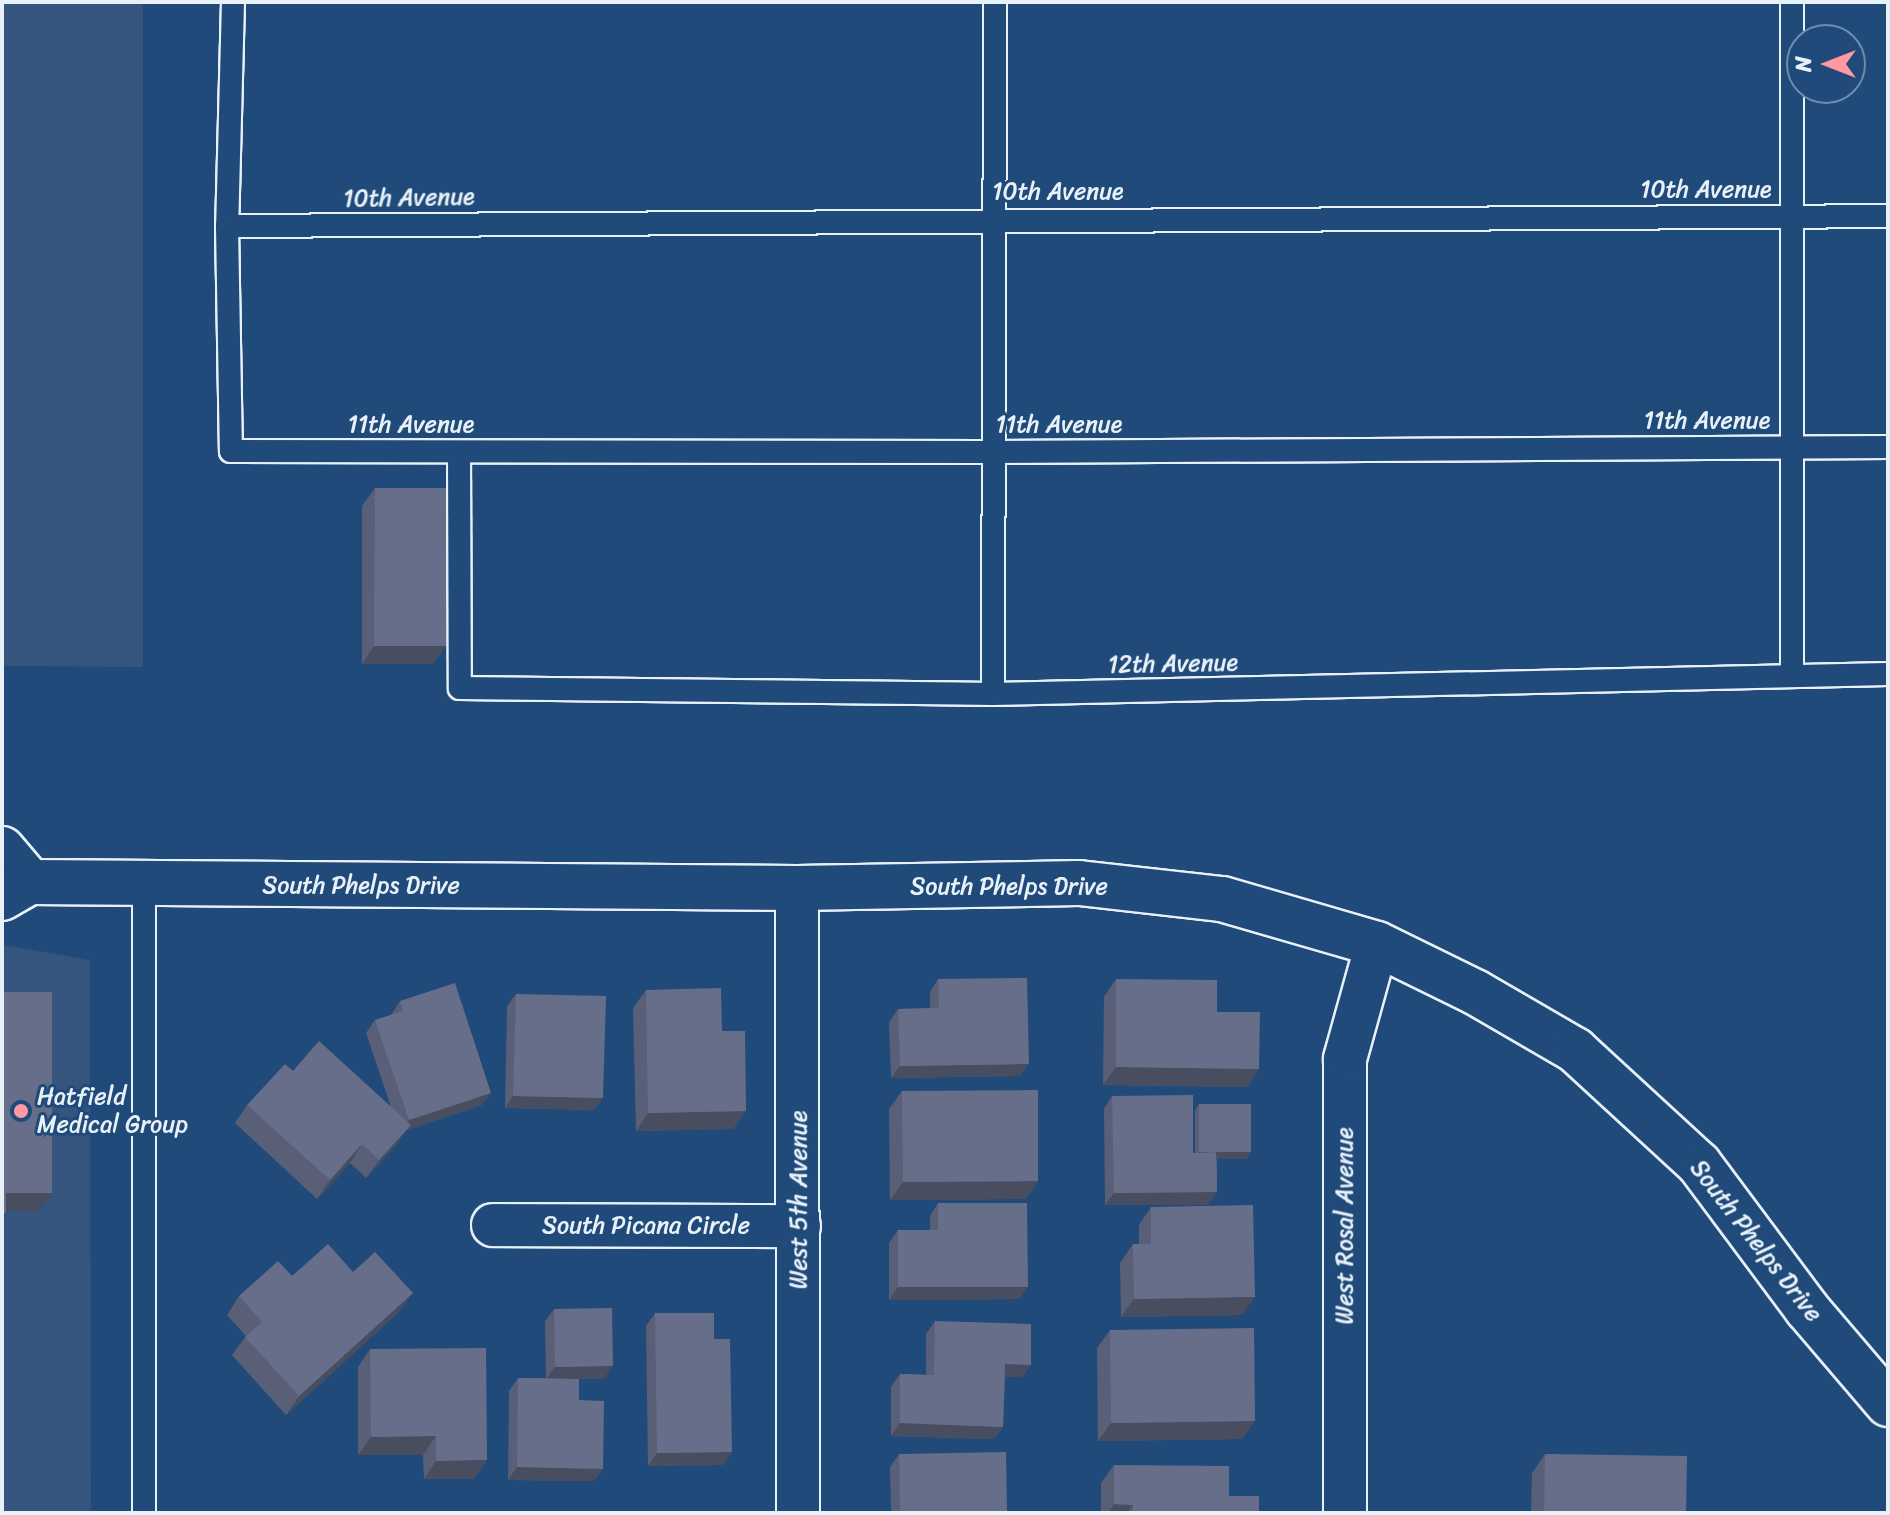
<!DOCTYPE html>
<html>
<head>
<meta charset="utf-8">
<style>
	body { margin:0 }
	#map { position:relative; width:1890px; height:1515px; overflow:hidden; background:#1f4a7a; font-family:Sriracha,sans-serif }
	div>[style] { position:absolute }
	.built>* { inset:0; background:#35557e }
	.roads { filter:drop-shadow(2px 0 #e8f1f8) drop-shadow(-2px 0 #e8f1f8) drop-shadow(0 2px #e8f1f8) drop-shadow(0 -2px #e8f1f8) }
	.service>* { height:22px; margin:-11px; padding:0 11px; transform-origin:11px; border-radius:11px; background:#1f4a7a }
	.minor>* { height:42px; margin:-21px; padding:0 21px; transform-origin:21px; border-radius:21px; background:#1f4a7a }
	.tertiary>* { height:44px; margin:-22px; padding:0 22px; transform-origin:22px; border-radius:22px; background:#1f4a7a }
	.wall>* { inset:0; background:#595f76 }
	.shaded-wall>* { inset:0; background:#484d60 }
	.building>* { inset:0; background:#676e89 }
	.dots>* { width:22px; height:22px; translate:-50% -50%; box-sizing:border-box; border:4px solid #1f4a7a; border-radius:50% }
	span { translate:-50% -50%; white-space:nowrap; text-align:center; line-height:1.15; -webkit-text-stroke:6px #1f4a7a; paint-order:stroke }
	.street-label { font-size:24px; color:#e8f1f8 }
	.poi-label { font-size:24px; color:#e8f1f8 }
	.left { translate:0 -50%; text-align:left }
	.frame { position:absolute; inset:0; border:4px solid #e8f1f8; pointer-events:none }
	.north { position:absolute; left:1786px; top:24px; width:80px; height:80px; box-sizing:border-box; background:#1f4a7a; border:2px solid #6f8dac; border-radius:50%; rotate:270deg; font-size:22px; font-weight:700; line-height:32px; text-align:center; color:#e8f1f8 }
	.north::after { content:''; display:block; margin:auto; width:28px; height:36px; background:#ff9aa2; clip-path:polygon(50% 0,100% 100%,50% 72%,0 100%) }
</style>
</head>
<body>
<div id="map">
	<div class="built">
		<i style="clip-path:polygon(2px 2px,143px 2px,143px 667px,2px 666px)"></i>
		<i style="clip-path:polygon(2px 945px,90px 960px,91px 1513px,2px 1513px)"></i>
	</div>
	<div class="roads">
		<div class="service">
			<i style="left:233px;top:2px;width:224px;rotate:91.5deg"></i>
			<i style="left:227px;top:226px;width:225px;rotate:89deg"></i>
			<i style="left:231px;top:451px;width:763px;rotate:0.08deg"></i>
			<i style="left:994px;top:452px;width:894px;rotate:-0.32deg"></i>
			<i style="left:227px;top:226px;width:1661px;rotate:-0.34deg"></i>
			<i style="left:459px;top:452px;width:236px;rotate:89.8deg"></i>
			<i style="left:460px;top:688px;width:533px;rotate:0.64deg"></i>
			<i style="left:993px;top:694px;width:895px;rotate:-1.28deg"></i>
			<i style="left:1792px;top:674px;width:672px;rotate:-90deg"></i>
			<i style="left:993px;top:694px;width:692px;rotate:-89.83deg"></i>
			<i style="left:144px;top:1513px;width:628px;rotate:-90deg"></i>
		</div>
		<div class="minor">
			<i style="left:797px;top:888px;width:625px;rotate:89.91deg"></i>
			<i style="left:493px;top:1225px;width:306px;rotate:0.2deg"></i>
			<i style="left:1345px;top:1513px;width:454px;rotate:-90deg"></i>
			<i style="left:1345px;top:1059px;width:119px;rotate:-74.5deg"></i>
		</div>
		<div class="tertiary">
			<i style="left:2px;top:849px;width:43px;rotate:49.7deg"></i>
			<i style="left:2px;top:898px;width:32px;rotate:-30deg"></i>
			<i style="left:30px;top:882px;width:767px;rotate:0.45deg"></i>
			<i style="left:797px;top:888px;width:282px;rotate:-1deg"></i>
			<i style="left:1079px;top:883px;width:144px;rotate:6.4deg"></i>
			<i style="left:1222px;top:899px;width:161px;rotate:16.2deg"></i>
			<i style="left:1377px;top:944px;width:109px;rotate:26.1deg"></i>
			<i style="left:1475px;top:992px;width:116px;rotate:30.1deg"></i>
			<i style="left:1575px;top:1050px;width:168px;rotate:42.6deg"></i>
			<i style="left:1699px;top:1164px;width:181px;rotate:53.3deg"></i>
			<i style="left:1807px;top:1309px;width:125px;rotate:49.5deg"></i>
		</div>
	</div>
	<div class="wall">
		<i style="clip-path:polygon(375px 488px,446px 646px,433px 664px,362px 664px,362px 506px)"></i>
		<i style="clip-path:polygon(938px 979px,1020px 1076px,891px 1078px,889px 1022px,898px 1009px,930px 1008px,930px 992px)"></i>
		<i style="clip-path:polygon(1116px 979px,1217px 1012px,1259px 1069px,1247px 1087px,1103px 1085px,1104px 997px)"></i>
		<i style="clip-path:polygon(646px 990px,722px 1031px,746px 1111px,733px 1129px,636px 1131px,633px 1008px)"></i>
		<i style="clip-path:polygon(516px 994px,603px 1098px,594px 1110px,505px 1108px,507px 1006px)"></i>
		<i style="clip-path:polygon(400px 1001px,482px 1105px,407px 1130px,398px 1143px,366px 1178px,350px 1163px,317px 1199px,235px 1123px,247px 1105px,293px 1071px,391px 1107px,366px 1033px,375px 1020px,391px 1015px)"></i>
		<i style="clip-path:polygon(902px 1091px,1038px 1181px,1026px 1199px,890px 1200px,889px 1109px)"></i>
		<i style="clip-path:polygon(1112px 1096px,1193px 1153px,1195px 1153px,1195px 1110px,1199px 1104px,1247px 1159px,1217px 1159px,1217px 1192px,1208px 1205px,1105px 1205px,1104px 1109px)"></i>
		<i style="clip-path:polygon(938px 1203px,1019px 1299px,889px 1300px,889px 1243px,898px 1230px,930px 1230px,930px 1216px)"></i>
		<i style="clip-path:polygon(1151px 1207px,1242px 1315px,1121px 1317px,1120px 1263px,1133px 1244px,1139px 1244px,1139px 1225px)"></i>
		<i style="clip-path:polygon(353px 1272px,400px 1311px,286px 1415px,232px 1355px,246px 1336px,227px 1315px,239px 1296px,292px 1276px)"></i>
		<i style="clip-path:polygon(554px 1309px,604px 1379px,579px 1379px,579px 1400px,594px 1481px,508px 1480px,509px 1391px,518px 1378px,546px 1378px,545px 1321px)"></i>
		<i style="clip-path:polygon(655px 1313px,714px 1339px,723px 1465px,648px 1466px,646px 1326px)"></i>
		<i style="clip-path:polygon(935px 1321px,1022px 1377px,1005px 1377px,1003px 1427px,994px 1439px,891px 1436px,891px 1387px,900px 1374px,926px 1375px,926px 1334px)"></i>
		<i style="clip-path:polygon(1110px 1330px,1255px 1421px,1242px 1439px,1098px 1441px,1097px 1348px)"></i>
		<i style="clip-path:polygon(370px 1349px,474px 1479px,424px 1479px,423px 1455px,358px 1455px,358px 1367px)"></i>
		<i style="clip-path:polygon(899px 1454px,1007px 1513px,891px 1513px,890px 1467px)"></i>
		<i style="clip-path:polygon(1545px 1454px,1686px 1513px,1531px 1513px,1532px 1473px)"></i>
		<i style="clip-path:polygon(1114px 1465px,1229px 1496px,1259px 1513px,1101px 1513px,1101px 1483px)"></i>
	</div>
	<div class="shaded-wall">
		<i style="clip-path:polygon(374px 646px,446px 646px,433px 664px,362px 664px)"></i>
		<i style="clip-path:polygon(1029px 1064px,1020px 1076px,891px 1078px,900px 1066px)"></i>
		<i style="clip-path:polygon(1116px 1067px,1259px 1069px,1247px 1087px,1103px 1085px)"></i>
		<i style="clip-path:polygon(491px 1093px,482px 1105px,407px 1130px,398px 1143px,366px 1178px,409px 1120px)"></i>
		<i style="clip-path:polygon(513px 1096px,603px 1098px,594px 1110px,505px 1108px)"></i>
		<i style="clip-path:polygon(746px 1111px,733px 1129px,636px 1131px,648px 1113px)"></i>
		<i style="clip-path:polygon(362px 1144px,350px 1163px,317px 1199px,330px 1180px)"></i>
		<i style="clip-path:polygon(1199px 1152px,1251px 1152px,1247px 1159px,1195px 1159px)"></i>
		<i style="clip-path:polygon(1038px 1181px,1026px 1199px,890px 1200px,903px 1182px)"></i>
		<i style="clip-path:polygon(1217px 1192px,1208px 1205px,1105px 1205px,1114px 1193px)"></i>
		<i style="clip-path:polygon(6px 1193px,52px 1193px,39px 1211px,2px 1211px)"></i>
		<i style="clip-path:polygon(898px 1287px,1028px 1287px,1019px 1299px,889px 1300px)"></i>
		<i style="clip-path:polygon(413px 1293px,400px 1311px,286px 1415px,299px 1396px)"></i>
		<i style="clip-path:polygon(1255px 1297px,1242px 1315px,1121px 1317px,1134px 1299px)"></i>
		<i style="clip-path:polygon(1005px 1364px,1031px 1365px,1022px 1377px,996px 1377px)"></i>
		<i style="clip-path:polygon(613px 1366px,604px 1379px,546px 1379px,555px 1367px)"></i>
		<i style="clip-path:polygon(1255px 1421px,1242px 1439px,1098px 1441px,1111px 1423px)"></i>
		<i style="clip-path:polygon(900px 1423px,1003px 1427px,994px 1439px,891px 1436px)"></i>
		<i style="clip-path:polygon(436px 1436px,423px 1455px,358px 1455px,371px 1437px)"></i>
		<i style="clip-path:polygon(732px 1452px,723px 1465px,648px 1466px,657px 1453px)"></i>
		<i style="clip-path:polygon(487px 1460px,474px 1479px,424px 1479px,436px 1461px)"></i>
		<i style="clip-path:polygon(517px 1467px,603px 1469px,594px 1481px,508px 1480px)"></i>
		<i style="clip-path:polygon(1114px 1504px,1133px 1505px,1127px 1513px,1108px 1513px)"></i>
	</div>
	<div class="building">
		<i style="clip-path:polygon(375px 488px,446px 488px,446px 646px,374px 646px)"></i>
		<i style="clip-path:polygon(1027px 978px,1029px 1064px,900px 1066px,898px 1009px,939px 1008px,938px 979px)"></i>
		<i style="clip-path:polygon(1116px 979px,1217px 980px,1217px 1012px,1260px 1012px,1259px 1069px,1116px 1067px)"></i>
		<i style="clip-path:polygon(455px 983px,491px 1093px,409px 1120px,375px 1020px,403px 1011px,400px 1001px)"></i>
		<i style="clip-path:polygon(721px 988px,722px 1031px,745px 1031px,746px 1111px,648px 1113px,646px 990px)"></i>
		<i style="clip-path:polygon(2px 992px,52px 992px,52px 1193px,6px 1193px,6px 1213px,2px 1213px)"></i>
		<i style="clip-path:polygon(516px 994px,606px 996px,603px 1098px,513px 1096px)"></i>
		<i style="clip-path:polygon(319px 1041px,411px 1125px,379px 1160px,362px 1144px,330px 1180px,247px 1105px,285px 1064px,293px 1071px)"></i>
		<i style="clip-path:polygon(1038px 1090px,1038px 1181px,903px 1182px,902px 1091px)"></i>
		<i style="clip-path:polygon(1193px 1095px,1193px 1153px,1216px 1152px,1217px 1192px,1114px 1193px,1112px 1096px)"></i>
		<i style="clip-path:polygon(1199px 1104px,1251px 1104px,1251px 1152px,1199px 1152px)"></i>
		<i style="clip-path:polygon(938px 1203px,1027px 1203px,1028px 1287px,898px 1287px,898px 1230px,938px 1230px)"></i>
		<i style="clip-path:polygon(1253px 1205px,1255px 1297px,1134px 1299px,1133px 1244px,1151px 1244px,1151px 1207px)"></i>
		<i style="clip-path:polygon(328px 1244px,353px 1272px,375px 1252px,413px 1293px,299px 1396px,245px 1337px,262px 1322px,239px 1296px,278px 1261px,292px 1276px)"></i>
		<i style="clip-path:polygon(612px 1308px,613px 1366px,555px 1367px,554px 1309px)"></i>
		<i style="clip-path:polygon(655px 1313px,714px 1313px,714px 1339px,730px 1339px,732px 1452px,657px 1453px)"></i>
		<i style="clip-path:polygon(935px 1321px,1031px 1324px,1031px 1365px,1005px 1364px,1003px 1427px,900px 1423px,900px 1374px,934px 1375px)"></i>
		<i style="clip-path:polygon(1254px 1328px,1255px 1421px,1111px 1423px,1110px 1330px)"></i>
		<i style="clip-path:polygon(486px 1348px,487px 1460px,436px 1461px,436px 1436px,371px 1437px,370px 1349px)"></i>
		<i style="clip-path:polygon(518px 1378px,579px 1379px,579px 1400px,604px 1401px,603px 1469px,517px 1467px)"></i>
		<i style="clip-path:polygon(1006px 1452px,1007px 1513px,900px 1513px,899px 1454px)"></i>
		<i style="clip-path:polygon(1545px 1454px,1687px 1456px,1686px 1513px,1544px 1513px)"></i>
		<i style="clip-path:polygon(1114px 1465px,1229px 1466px,1229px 1496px,1259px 1496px,1259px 1513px,1133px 1513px,1133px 1505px,1114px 1504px)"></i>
	</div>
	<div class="dots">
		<i style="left:21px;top:1111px;background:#ff9aa2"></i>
	</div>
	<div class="street-label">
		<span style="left:1706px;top:190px">10th Avenue</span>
		<span style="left:1058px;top:192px">10th Avenue</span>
		<span style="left:409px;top:198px;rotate:-1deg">10th Avenue</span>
		<span style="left:1707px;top:421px">11th Avenue</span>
		<span style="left:411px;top:425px">11th Avenue</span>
		<span style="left:1059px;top:425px">11th Avenue</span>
		<span style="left:1173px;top:664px;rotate:-1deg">12th Avenue</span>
		<span style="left:361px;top:886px">South Phelps Drive</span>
		<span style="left:1009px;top:887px">South Phelps Drive</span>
		<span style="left:799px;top:1200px;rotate:-90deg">West 5th Avenue</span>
		<span style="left:646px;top:1226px">South Picana Circle</span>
		<span style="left:1345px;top:1226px;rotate:-90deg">West Rosal Avenue</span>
		<span style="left:1756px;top:1241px;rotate:52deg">South Phelps Drive</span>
	</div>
	<div class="poi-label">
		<span class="left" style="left:37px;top:1111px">Hatfield<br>Medical Group</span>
	</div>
	<div class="frame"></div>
	<div class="north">N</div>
</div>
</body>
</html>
